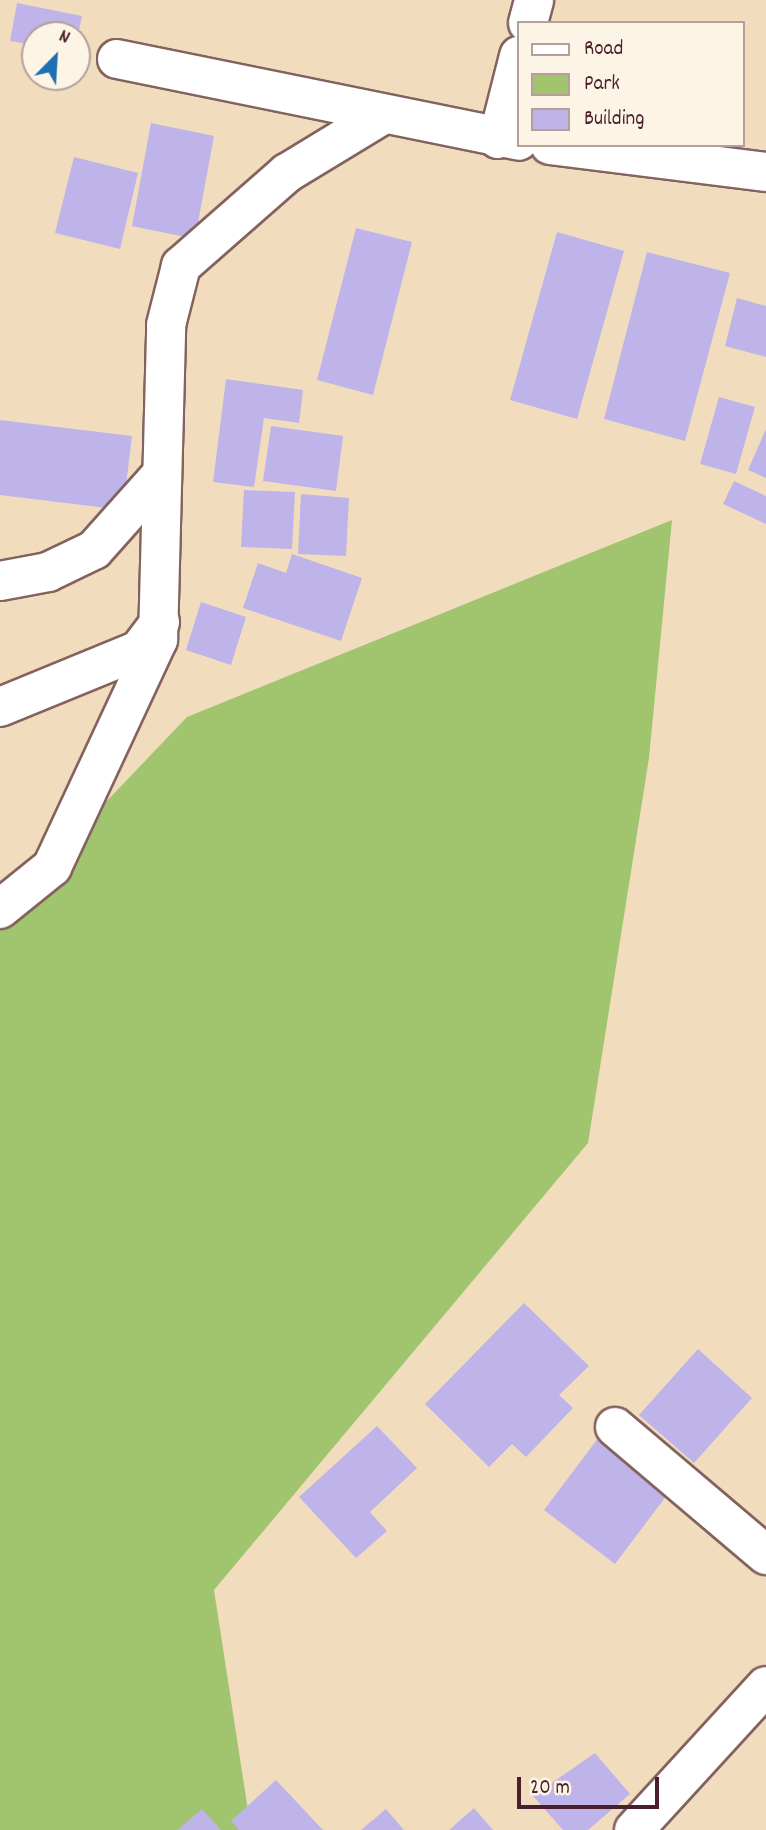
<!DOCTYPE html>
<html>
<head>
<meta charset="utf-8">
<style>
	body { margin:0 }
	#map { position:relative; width:766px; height:1830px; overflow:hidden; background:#f1ddbe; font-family:Dekko,sans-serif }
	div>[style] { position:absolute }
	.green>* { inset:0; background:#a1c46e }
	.building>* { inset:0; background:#beb4e9 }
	.roads { filter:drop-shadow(2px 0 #84625e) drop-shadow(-2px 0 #84625e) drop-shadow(0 2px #84625e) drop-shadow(0 -2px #84625e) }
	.street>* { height:38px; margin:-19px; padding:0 19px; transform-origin:19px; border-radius:19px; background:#fff }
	span { translate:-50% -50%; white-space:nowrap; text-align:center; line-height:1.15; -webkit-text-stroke:5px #fcf5e5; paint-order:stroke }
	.legend { position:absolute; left:517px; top:21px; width:228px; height:126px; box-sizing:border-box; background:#fcf5e5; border:2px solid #b59f9b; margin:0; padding:9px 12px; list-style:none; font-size:21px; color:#4a1f2b }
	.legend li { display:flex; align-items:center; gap:14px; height:35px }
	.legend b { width:35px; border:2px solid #b59f9b }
	.north { position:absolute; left:21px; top:21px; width:70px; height:70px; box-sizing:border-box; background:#fcf5e5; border:2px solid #b59f9b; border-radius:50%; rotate:24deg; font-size:19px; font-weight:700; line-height:28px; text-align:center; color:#4a1f2b }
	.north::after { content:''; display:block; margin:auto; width:24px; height:32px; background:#1f6fb2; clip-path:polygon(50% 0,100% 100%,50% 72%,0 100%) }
	.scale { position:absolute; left:517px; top:1777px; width:142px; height:32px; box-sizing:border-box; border:4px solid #4a1f2b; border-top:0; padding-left:9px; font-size:21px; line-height:24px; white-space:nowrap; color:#4a1f2b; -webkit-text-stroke:5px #fcf5e5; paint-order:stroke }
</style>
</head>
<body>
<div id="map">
	<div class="green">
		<i style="clip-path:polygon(672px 520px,649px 758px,588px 1143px,214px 1590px,251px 1830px,0 1830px,0 913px,187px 717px)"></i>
	</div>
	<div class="building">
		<i style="clip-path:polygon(17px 3px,82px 16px,78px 35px,35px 35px,35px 45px,10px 41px)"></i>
		<i style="clip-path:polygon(151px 123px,214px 136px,195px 239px,132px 226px)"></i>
		<i style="clip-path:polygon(74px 157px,138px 173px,120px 249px,55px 233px)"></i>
		<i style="clip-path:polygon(356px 228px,412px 242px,373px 395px,317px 380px)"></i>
		<i style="clip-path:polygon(557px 232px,624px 251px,577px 419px,510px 400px)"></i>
		<i style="clip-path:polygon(647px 252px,730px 273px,685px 441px,604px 419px)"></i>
		<i style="clip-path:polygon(737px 298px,766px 306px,766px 357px,725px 346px)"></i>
		<i style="clip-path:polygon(226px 379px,303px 390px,299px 423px,264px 418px,254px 487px,213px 482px)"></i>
		<i style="clip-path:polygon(719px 397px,755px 407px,736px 474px,700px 464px)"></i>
		<i style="clip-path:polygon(0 420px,132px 436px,123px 510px,0 495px)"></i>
		<i style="clip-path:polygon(271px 426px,343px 436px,336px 491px,263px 481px)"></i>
		<i style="clip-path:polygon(766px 429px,766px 478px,748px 470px)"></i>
		<i style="clip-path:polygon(734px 481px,766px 496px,766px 524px,723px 504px)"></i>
		<i style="clip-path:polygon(244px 490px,295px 492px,292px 549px,241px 547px)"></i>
		<i style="clip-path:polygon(301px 494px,349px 498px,346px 556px,298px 554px)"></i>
		<i style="clip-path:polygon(292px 554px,362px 578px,341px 641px,243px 608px,258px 563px,286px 573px)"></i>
		<i style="clip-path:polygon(201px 602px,246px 617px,231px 665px,186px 650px)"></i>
		<i style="clip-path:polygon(524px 1303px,589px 1366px,559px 1395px,573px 1408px,526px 1457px,512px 1444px,489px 1467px,425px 1404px)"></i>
		<i style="clip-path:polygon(698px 1349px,752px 1398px,694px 1463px,639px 1415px)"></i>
		<i style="clip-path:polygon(377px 1426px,417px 1468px,370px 1512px,387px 1531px,356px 1558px,299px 1497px)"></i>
		<i style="clip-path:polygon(602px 1433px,673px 1487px,615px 1564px,544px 1510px)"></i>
		<i style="clip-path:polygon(595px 1753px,630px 1794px,588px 1830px,563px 1830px,533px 1796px)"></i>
		<i style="clip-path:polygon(276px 1780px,323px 1830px,239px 1830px,231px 1821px)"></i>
		<i style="clip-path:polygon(474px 1808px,493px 1830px,449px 1830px)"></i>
		<i style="clip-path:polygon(202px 1809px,221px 1830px,177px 1830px)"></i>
		<i style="clip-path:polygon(386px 1809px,404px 1830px,361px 1830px)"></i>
	</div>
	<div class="roads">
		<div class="street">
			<i style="left:528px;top:23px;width:24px;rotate:-75deg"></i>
			<i style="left:117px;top:59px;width:410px;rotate:11.5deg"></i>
			<i style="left:498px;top:139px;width:86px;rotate:-75.8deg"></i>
			<i style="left:550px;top:145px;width:218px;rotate:7.1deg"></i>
			<i style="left:0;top:581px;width:49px;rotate:-10.6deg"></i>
			<i style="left:48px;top:572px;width:51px;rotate:-25.6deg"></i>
			<i style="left:94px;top:550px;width:99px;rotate:-48.3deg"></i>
			<i style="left:0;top:707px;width:150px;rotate:-22.3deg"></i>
			<i style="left:139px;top:650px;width:35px;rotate:-53deg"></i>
			<i style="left:0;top:909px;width:67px;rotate:-38.9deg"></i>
			<i style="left:52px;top:867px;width:251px;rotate:-65deg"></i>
			<i style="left:158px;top:640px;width:315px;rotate:-88.5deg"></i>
			<i style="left:166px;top:325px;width:61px;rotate:-75.7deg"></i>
			<i style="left:181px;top:266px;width:141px;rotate:-41.3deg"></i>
			<i style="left:287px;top:173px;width:108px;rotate:-31.3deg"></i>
			<i style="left:615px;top:1427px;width:198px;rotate:40.3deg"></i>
			<i style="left:634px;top:1830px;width:195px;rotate:-47.5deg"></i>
		</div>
	</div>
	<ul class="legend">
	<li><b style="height:9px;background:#fff"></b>Road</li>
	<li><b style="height:19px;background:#a1c46e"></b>Park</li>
	<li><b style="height:19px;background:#beb4e9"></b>Building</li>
	</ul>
	<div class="north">N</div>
	<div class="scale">20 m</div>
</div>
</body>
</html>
